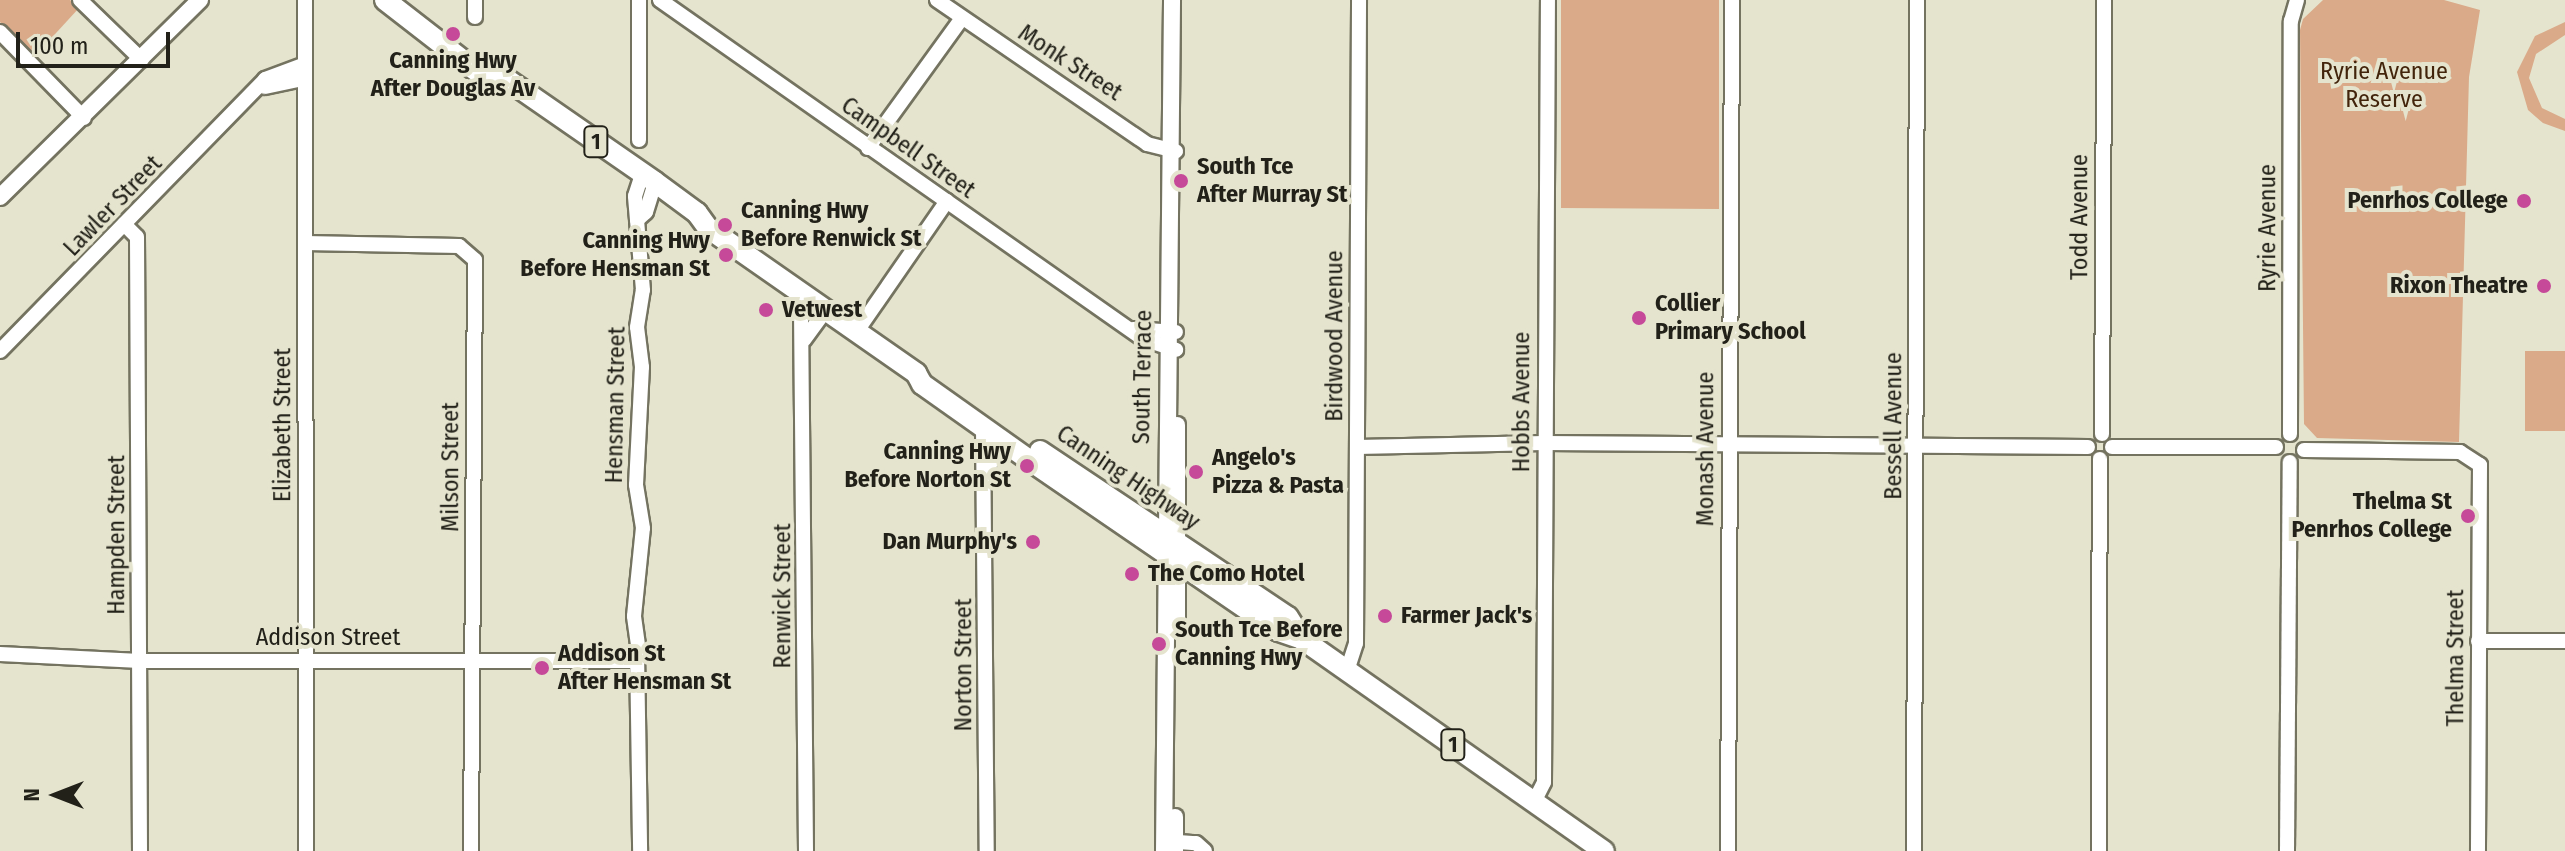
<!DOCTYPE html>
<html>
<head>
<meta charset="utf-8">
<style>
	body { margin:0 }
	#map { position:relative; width:2565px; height:851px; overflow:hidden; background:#e5e4ce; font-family:"Fira Sans Condensed",sans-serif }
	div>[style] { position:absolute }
	.green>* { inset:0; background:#daaa89 }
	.roads { filter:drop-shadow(2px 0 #747360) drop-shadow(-2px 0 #747360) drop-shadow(0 2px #747360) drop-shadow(0 -2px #747360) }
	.minor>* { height:14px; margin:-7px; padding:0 7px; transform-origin:7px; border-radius:7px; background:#fff }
	.major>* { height:16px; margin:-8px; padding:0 8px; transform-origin:8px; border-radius:8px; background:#fff }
	.highway>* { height:20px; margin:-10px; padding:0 10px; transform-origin:10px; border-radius:10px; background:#fff }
	.dots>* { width:22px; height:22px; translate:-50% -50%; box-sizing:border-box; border:4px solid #e5e4ce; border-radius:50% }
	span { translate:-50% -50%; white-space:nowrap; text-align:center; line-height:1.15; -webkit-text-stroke:8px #e5e4ce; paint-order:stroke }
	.shield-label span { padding:2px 6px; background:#e5e4ce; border:2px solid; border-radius:6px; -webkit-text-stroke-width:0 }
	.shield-label { font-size:22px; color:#222119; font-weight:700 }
	.poi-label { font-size:24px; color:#222119; font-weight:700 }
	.left { translate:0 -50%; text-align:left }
	.right { translate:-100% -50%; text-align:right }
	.street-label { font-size:24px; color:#222119 }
	.park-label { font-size:24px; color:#42240b }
	.north { position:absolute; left:16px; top:755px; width:80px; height:80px; -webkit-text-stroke:6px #e5e4ce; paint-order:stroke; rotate:270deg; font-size:22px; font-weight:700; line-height:32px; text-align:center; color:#222119 }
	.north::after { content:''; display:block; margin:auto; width:28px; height:36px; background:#222119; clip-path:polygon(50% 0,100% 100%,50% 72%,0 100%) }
	.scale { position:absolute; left:16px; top:32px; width:154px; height:36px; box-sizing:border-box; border:4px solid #222119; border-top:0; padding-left:10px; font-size:24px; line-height:28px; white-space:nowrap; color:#222119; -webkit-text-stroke:6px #e5e4ce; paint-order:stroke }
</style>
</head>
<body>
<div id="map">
	<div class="green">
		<i style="clip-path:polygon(0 0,70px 0,79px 8px,34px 57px,0 22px)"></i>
		<i style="clip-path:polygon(1561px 0,1719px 0,1719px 209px,1561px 208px)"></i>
		<i style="clip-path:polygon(2323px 0,2444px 0,2480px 10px,2469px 77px,2459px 442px,2317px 438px,2304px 424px,2300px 30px,2303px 19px)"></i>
		<i style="clip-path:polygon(2565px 22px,2565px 35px,2536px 54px,2529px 78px,2542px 108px,2565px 119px,2565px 131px,2543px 123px,2528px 110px,2517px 72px,2535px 36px)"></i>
		<i style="clip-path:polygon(2525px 351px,2565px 351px,2565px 431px,2525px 431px)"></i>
	</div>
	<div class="roads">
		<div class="minor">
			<i style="left:80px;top:0;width:86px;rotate:44.1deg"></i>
			<i style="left:305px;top:0;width:851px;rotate:89.93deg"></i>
			<i style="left:475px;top:0;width:17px;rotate:90deg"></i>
			<i style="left:660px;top:0;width:590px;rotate:35.06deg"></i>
			<i style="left:1143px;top:339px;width:35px;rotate:18deg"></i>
			<i style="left:937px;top:0;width:255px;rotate:34.4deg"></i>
			<i style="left:1147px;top:144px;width:30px;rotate:14deg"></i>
			<i style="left:0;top:32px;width:120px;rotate:45.7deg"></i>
			<i style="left:265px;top:87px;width:39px;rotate:-12deg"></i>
			<i style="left:639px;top:140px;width:140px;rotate:-90deg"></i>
			<i style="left:868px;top:148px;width:160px;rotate:-54.1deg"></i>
			<i style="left:637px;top:220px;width:12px;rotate:-42deg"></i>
			<i style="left:646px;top:212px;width:31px;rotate:-73deg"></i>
			<i style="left:124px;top:224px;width:18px;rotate:45deg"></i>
			<i style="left:137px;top:237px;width:614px;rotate:89.72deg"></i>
			<i style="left:305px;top:243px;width:154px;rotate:1.1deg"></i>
			<i style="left:459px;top:246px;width:21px;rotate:41deg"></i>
			<i style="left:475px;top:260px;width:591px;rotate:90.39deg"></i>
			<i style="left:1133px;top:329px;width:43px;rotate:4deg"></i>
			<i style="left:857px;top:331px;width:158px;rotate:-55.3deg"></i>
			<i style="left:804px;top:340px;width:37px;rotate:-54deg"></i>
			<i style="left:0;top:351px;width:380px;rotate:-45.7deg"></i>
			<i style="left:265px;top:79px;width:40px;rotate:-20.2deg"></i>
			<i style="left:983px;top:427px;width:424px;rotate:89.5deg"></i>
			<i style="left:2102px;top:434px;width:434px;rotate:-89.7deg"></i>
			<i style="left:2290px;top:434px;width:413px;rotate:-89.9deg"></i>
			<i style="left:2291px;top:21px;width:22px;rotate:-74deg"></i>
			<i style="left:1357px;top:447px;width:187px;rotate:-1.2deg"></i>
			<i style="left:1544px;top:443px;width:544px;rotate:0.42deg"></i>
			<i style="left:2112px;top:447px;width:164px"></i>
			<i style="left:2304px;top:450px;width:156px;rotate:0.7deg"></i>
			<i style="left:2460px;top:452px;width:24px;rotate:33deg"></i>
			<i style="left:2480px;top:465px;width:386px;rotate:90.3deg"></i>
			<i style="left:985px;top:478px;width:43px;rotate:-69.4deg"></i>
			<i style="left:2478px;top:641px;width:87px"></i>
			<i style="left:638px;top:645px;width:29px;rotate:-98deg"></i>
			<i style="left:634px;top:616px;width:88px;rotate:-84.2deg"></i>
			<i style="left:643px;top:528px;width:44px;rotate:-99.2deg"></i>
			<i style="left:636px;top:485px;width:118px;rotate:-87.1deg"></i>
			<i style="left:642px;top:367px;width:40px;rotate:-97.1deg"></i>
			<i style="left:637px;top:327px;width:37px;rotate:-81deg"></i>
			<i style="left:643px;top:290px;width:94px;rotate:-94.9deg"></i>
			<i style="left:635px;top:196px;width:23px;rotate:-72deg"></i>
			<i style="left:637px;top:652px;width:199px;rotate:89.1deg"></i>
			<i style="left:0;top:654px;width:140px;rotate:2.9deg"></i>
			<i style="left:140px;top:661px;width:496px"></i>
			<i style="left:1347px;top:671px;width:29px;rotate:-72deg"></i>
			<i style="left:1356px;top:643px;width:643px;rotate:-89.73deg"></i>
			<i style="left:1534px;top:802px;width:22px;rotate:-63deg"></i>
			<i style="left:1544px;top:782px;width:782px;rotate:-89.71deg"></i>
			<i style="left:1164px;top:841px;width:32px;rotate:4deg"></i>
			<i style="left:1196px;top:843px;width:12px;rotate:42deg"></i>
			<i style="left:806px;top:851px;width:538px;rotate:-90.53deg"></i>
			<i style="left:801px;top:313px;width:16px;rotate:-52deg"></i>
			<i style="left:1728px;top:851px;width:851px;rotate:-89.73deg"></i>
			<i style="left:1914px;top:851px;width:851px;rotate:-89.8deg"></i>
			<i style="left:2099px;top:851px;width:392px;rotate:-89.9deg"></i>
			<i style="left:2287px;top:851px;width:389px;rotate:-89.6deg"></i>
		</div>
		<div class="major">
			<i style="left:0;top:197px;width:281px;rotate:-44.6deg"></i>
			<i style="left:1177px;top:622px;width:197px;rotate:-90deg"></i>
			<i style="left:1164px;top:851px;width:851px;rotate:-89.46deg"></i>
			<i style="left:1175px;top:851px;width:34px;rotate:-90deg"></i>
		</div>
		<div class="highway">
			<i style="left:385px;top:0;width:124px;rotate:37.8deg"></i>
			<i style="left:478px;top:67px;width:14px;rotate:8deg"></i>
			<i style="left:492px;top:69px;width:198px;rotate:34.7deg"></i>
			<i style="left:655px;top:182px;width:52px;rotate:36.4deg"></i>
			<i style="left:697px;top:213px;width:19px;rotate:54deg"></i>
			<i style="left:708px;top:228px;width:254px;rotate:34.9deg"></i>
			<i style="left:916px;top:373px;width:13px;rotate:61deg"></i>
			<i style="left:922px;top:384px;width:135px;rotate:35.3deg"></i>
			<i style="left:1032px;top:462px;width:299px;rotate:34.4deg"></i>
			<i style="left:1279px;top:631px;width:24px;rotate:19deg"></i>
			<i style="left:1302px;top:639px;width:369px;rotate:35.1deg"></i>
			<i style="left:1040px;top:451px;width:298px;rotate:33.8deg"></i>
			<i style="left:1288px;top:617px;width:26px;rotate:58deg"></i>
		</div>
	</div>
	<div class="dots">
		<i style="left:453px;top:34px;background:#c64999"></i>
		<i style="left:1181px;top:181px;background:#c64999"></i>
		<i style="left:2524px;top:201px;background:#c64999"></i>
		<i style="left:725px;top:225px;background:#c64999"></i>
		<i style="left:726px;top:255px;background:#c64999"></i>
		<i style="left:2544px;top:286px;background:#c64999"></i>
		<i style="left:766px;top:310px;background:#c64999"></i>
		<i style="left:1639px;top:318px;background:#c64999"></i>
		<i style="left:1027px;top:466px;background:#c64999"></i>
		<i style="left:1196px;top:472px;background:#c64999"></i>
		<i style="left:2468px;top:516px;background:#c64999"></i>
		<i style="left:1033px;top:542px;background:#c64999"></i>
		<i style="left:1132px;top:574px;background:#c64999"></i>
		<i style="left:1385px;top:616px;background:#c64999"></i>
		<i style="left:1159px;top:644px;background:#c64999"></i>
		<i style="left:542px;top:668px;background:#c64999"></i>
	</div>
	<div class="shield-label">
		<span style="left:596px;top:142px">1</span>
		<span style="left:1453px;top:745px">1</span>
	</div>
	<div class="poi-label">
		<span style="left:453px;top:75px">Canning Hwy<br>After Douglas Av</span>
		<span class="left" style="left:1197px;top:181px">South Tce<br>After Murray St</span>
		<span class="right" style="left:2508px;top:201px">Penrhos College</span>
		<span class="left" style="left:741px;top:225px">Canning Hwy<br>Before Renwick St</span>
		<span class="right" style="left:710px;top:255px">Canning Hwy<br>Before Hensman St</span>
		<span class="right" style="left:2528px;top:286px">Rixon Theatre</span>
		<span class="left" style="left:1655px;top:318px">Collier<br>Primary School</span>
		<span class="left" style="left:782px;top:310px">Vetwest</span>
		<span class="right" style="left:1011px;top:466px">Canning Hwy<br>Before Norton St</span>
		<span class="left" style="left:1212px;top:472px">Angelo's<br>Pizza &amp; Pasta</span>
		<span class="right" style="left:2452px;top:516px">Thelma St<br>Penrhos College</span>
		<span class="right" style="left:1017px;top:542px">Dan Murphy's</span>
		<span class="left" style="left:1148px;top:574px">The Como Hotel</span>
		<span class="left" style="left:1401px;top:616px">Farmer Jack's</span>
		<span class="left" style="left:1175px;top:644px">South Tce Before<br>Canning Hwy</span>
		<span class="left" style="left:558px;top:668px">Addison St<br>After Hensman St</span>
	</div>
	<div class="street-label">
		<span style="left:1070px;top:63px;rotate:33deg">Monk Street</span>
		<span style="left:908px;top:148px;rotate:35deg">Campbell Street</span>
		<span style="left:113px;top:206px;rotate:-46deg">Lawler Street</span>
		<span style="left:2080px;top:217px;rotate:-90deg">Todd Avenue</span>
		<span style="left:2268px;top:228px;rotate:-90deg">Ryrie Avenue</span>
		<span style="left:1335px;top:336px;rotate:-90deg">Birdwood Avenue</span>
		<span style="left:1143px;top:377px;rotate:-89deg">South Terrace</span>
		<span style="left:1522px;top:402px;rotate:-90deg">Hobbs Avenue</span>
		<span style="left:616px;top:405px;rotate:-89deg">Hensman Street</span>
		<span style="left:283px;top:425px;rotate:-90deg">Elizabeth Street</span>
		<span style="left:1894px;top:426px;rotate:-90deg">Bessell Avenue</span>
		<span style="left:1706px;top:449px;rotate:-90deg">Monash Avenue</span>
		<span style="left:451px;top:467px;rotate:-90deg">Milson Street</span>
		<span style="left:1128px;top:478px;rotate:34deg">Canning Highway</span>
		<span style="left:117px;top:535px;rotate:-90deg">Hampden Street</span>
		<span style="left:783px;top:596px;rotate:-90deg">Renwick Street</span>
		<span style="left:328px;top:638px">Addison Street</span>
		<span style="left:2456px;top:658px;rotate:-90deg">Thelma Street</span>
		<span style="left:964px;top:665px;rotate:-90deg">Norton Street</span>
	</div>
	<div class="park-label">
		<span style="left:2384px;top:86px">Ryrie Avenue<br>Reserve</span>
	</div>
	<div class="north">N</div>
	<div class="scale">100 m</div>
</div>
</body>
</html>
